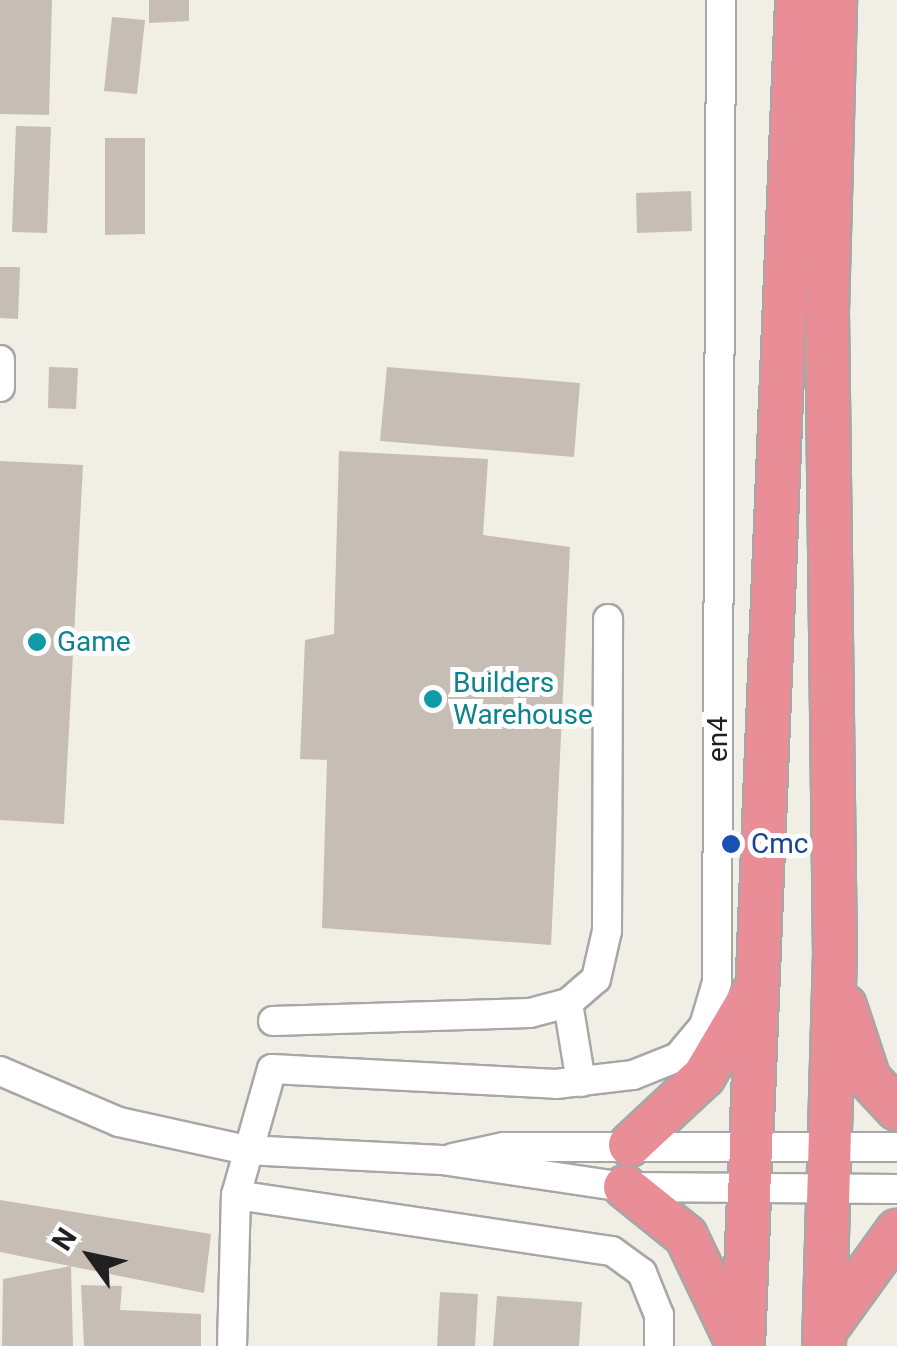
<!DOCTYPE html>
<html>
<head>
<meta charset="utf-8">
<style>
	body { margin:0 }
	#map { position:relative; width:897px; height:1346px; overflow:hidden; background:#f1eee6; font-family:Roboto,sans-serif }
	div>[style] { position:absolute }
	.building>* { inset:0; background:#c6beb5 }
	.roads { filter:drop-shadow(2px 0 #a7a7a7) drop-shadow(-2px 0 #a7a7a7) drop-shadow(0 2px #a7a7a7) drop-shadow(0 -2px #a7a7a7) }
	.minor>* { height:28px; margin:-14px; padding:0 14px; transform-origin:14px; border-radius:14px; background:#fff }
	.highway>* { height:42px; margin:-21px; padding:0 21px; transform-origin:21px; border-radius:21px; background:#e98d96 }
	.dots>* { width:28px; height:28px; translate:-50% -50%; box-sizing:border-box; border:5px solid #fff; border-radius:50% }
	span { translate:-50% -50%; white-space:nowrap; text-align:center; line-height:1.15; -webkit-text-stroke:10px #fff; paint-order:stroke }
	.culture-label { font-size:28px; color:#0d838f }
	.left { translate:0 -50%; text-align:left }
	.street-label { font-size:28px; color:#202020 }
	.transit-label { font-size:28px; color:#164399 }
	.north { position:absolute; left:40px; top:1206px; width:100px; height:100px; -webkit-text-stroke:8px #fff; paint-order:stroke; rotate:303deg; font-size:28px; font-weight:700; line-height:40px; text-align:center; color:#202020 }
	.north::after { content:''; display:block; margin:auto; width:35px; height:45px; background:#202020; clip-path:polygon(50% 0,100% 100%,50% 72%,0 100%) }
</style>
</head>
<body>
<div id="map">
	<div class="building">
		<i style="clip-path:polygon(0 0,52px 0,49px 115px,0 114px)"></i>
		<i style="clip-path:polygon(149px 0,189px 0,189px 21px,149px 23px)"></i>
		<i style="clip-path:polygon(112px 17px,145px 20px,137px 94px,104px 91px)"></i>
		<i style="clip-path:polygon(16px 126px,51px 127px,47px 233px,12px 232px)"></i>
		<i style="clip-path:polygon(105px 138px,145px 138px,145px 234px,105px 235px)"></i>
		<i style="clip-path:polygon(691px 191px,692px 231px,637px 233px,636px 193px)"></i>
		<i style="clip-path:polygon(0 267px,20px 267px,18px 319px,0 318px)"></i>
		<i style="clip-path:polygon(49px 367px,78px 368px,76px 409px,48px 408px)"></i>
		<i style="clip-path:polygon(387px 367px,580px 383px,574px 457px,380px 441px)"></i>
		<i style="clip-path:polygon(339px 451px,488px 459px,483px 535px,570px 547px,551px 945px,322px 928px,327px 760px,300px 759px,305px 640px,334px 634px)"></i>
		<i style="clip-path:polygon(0 461px,83px 465px,64px 824px,0 820px)"></i>
		<i style="clip-path:polygon(0 1200px,211px 1234px,204px 1293px,0 1252px)"></i>
		<i style="clip-path:polygon(71px 1266px,73px 1346px,2px 1346px,3px 1279px)"></i>
		<i style="clip-path:polygon(81px 1285px,122px 1286px,120px 1310px,201px 1314px,201px 1346px,84px 1346px)"></i>
		<i style="clip-path:polygon(440px 1292px,478px 1294px,475px 1346px,437px 1346px)"></i>
		<i style="clip-path:polygon(497px 1296px,582px 1302px,579px 1346px,493px 1346px)"></i>
	</div>
	<div class="roads">
		<div class="minor">
			<i style="left:0;top:360px;width:27px;rotate:90deg"></i>
			<i style="left:568px;top:1003px;width:80px;rotate:80.7deg"></i>
			<i style="left:273px;top:1021px;width:257px;rotate:-1.8deg"></i>
			<i style="left:530px;top:1013px;width:39px;rotate:-15deg"></i>
			<i style="left:568px;top:1003px;width:37px;rotate:-41deg"></i>
			<i style="left:596px;top:979px;width:49px;rotate:-77.1deg"></i>
			<i style="left:607px;top:931px;width:312px;rotate:-89.8deg"></i>
			<i style="left:0;top:1071px;width:129px;rotate:23.2deg"></i>
			<i style="left:119px;top:1122px;width:130px;rotate:12.4deg"></i>
			<i style="left:246px;top:1150px;width:196px;rotate:2.9deg"></i>
			<i style="left:442px;top:1160px;width:185px;rotate:8.4deg"></i>
			<i style="left:625px;top:1187px;width:272px;rotate:0.4deg"></i>
			<i style="left:453px;top:1158px;width:52px;rotate:-12.2deg"></i>
			<i style="left:504px;top:1147px;width:393px"></i>
			<i style="left:236px;top:1195px;width:380px;rotate:8.5deg"></i>
			<i style="left:612px;top:1251px;width:37px;rotate:36deg"></i>
			<i style="left:642px;top:1273px;width:45px;rotate:68deg"></i>
			<i style="left:659px;top:1315px;width:31px;rotate:90deg"></i>
			<i style="left:232px;top:1346px;width:151px;rotate:-88.5deg"></i>
			<i style="left:236px;top:1195px;width:131px;rotate:-74.1deg"></i>
			<i style="left:272px;top:1069px;width:284px;rotate:3deg"></i>
			<i style="left:556px;top:1084px;width:78px;rotate:-6.7deg"></i>
			<i style="left:633px;top:1075px;width:48px;rotate:-21.8deg"></i>
			<i style="left:678px;top:1057px;width:40px;rotate:-50deg"></i>
			<i style="left:704px;top:1026px;width:46px;rotate:-73.5deg"></i>
			<i style="left:717px;top:982px;width:982px;rotate:-89.77deg"></i>
		</div>
		<div class="highway">
			<i style="left:845px;top:1006px;width:77px;rotate:71.8deg"></i>
			<i style="left:869px;top:1079px;width:41px;rotate:47deg"></i>
			<i style="left:630px;top:1145px;width:101px;rotate:-43deg"></i>
			<i style="left:704px;top:1076px;width:99px;rotate:-59.5deg"></i>
			<i style="left:625px;top:1187px;width:78px;rotate:38.8deg"></i>
			<i style="left:686px;top:1236px;width:116px;rotate:64.5deg"></i>
			<i style="left:827px;top:1328px;width:120px;rotate:-54.2deg"></i>
			<i style="left:743px;top:1346px;width:1347px;rotate:-87.7deg"></i>
			<i style="left:824px;top:1346px;width:389px;rotate:-88.4deg"></i>
			<i style="left:835px;top:957px;width:644px;rotate:-90.71deg"></i>
			<i style="left:827px;top:313px;width:313px;rotate:-88.5deg"></i>
		</div>
	</div>
	<div class="dots">
		<i style="left:37px;top:642px;background:#0f9aa8"></i>
		<i style="left:433px;top:699px;background:#0f9aa8"></i>
		<i style="left:731px;top:844px;background:#1a4fb4"></i>
	</div>
	<div class="culture-label">
		<span class="left" style="left:57px;top:642px">Game</span>
		<span class="left" style="left:453px;top:699px">Builders<br>Warehouse</span>
	</div>
	<div class="street-label">
		<span style="left:718px;top:739px;rotate:-90deg">en4</span>
	</div>
	<div class="transit-label">
		<span class="left" style="left:751px;top:844px">Cmc</span>
	</div>
	<div class="north">N</div>
</div>
</body>
</html>
